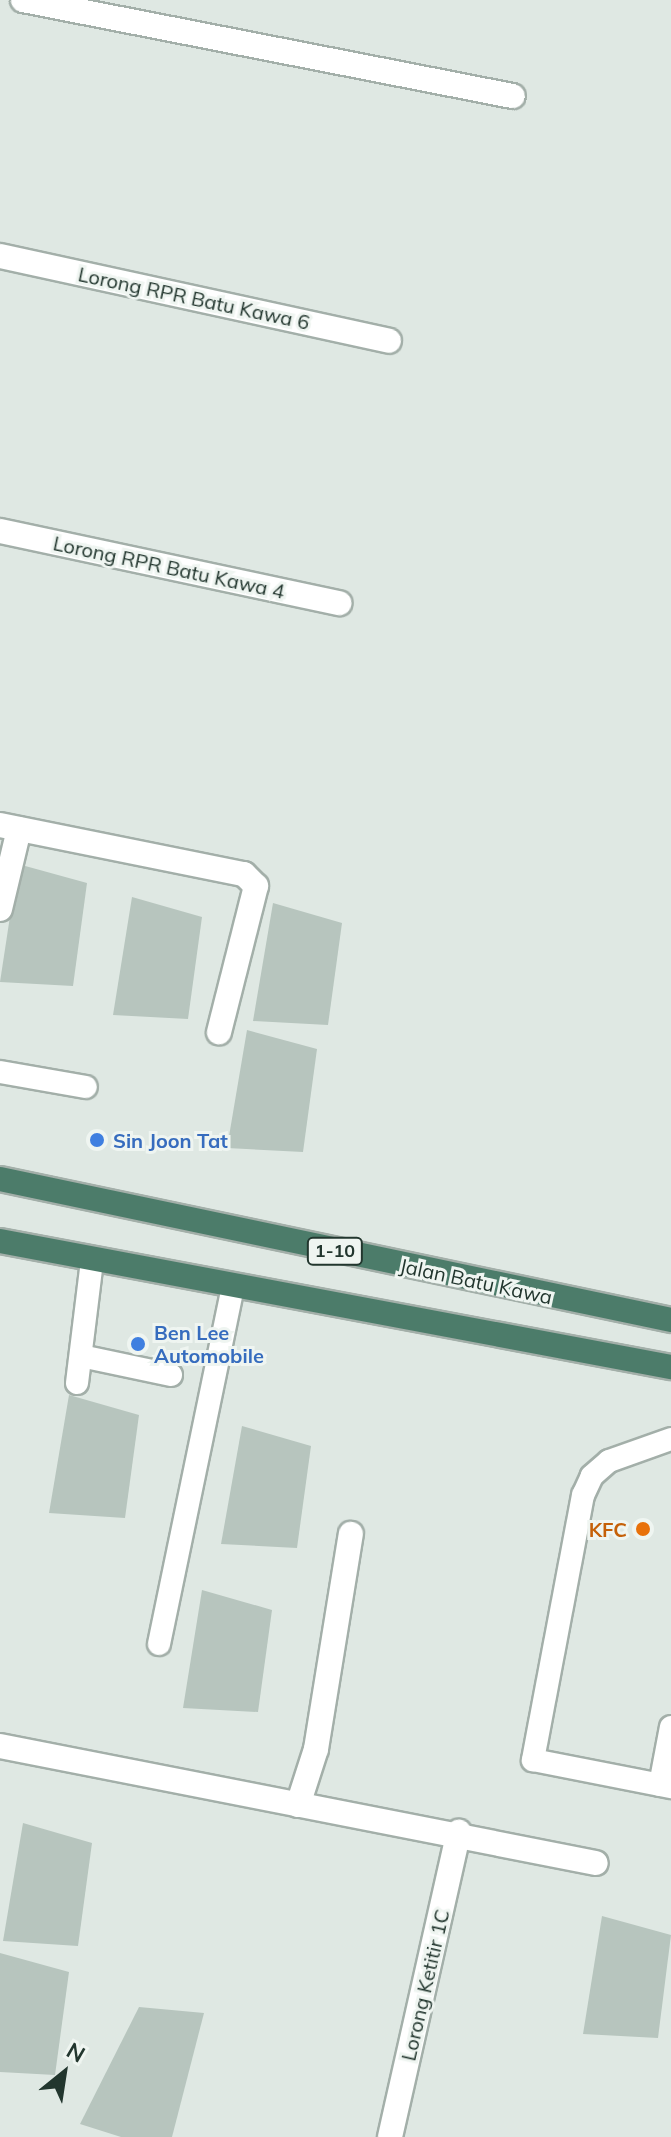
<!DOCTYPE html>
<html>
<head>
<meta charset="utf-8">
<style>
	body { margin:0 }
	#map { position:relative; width:671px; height:2137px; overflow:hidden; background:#dfe8e3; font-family:Mulish,sans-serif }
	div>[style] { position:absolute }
	.building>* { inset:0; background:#b7c5be }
	.roads { filter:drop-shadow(2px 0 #a3afa9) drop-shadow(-2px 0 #a3afa9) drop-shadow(0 2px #a3afa9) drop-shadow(0 -2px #a3afa9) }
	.service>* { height:22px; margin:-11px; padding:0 11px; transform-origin:11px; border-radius:11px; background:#fff }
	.minor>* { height:24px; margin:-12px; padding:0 12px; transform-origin:12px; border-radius:12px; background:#fff }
	.trunk>* { height:24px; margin:-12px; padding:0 12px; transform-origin:12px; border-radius:12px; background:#4c7c6a }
	.dots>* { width:22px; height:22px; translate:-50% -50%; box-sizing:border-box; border:4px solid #eff5f1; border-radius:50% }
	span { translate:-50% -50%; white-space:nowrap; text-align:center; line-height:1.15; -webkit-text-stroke:6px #eff5f1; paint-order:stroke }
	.shield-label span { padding:2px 6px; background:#eff5f1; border:2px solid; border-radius:6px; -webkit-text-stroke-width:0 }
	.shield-label { font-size:18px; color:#22362e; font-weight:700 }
	.street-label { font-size:20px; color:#22362e }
	.shop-label { font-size:20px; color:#366cbe; font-weight:700 }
	.left { translate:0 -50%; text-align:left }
	.food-label { font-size:20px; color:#c56008; font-weight:700 }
	.right { translate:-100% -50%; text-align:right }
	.north { position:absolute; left:24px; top:2033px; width:80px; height:80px; -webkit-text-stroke:6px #eff5f1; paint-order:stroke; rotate:30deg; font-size:22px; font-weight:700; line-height:32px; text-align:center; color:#22362e }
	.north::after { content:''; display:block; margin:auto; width:28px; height:36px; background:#22362e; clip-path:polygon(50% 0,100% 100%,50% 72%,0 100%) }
</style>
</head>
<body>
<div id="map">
	<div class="building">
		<i style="clip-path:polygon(18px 864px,87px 883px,73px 986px,0 982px)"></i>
		<i style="clip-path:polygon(132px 897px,202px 917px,188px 1019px,113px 1015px)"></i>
		<i style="clip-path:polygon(273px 903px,342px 923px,328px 1025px,253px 1021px)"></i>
		<i style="clip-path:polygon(247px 1030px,317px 1049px,303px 1152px,227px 1148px)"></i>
		<i style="clip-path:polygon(69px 1395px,139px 1415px,125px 1518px,49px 1513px)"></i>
		<i style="clip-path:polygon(242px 1426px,311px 1446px,297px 1548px,221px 1544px)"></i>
		<i style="clip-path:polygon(202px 1590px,272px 1610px,258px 1712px,183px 1708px)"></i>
		<i style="clip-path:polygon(23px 1823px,92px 1843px,78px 1946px,3px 1941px)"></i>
		<i style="clip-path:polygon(602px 1916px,671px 1935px,658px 2038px,583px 2034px)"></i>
		<i style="clip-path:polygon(0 1953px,69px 1972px,55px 2075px,0 2072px)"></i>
		<i style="clip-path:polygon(139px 2007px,204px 2013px,172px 2137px,121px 2137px,80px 2124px)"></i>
	</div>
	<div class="roads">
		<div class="service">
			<i style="left:0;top:1072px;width:87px;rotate:9.9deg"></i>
			<i style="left:81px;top:1356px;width:92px;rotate:11.9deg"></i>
			<i style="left:77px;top:1383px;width:124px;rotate:-83deg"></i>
			<i style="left:671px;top:1439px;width:66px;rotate:160.5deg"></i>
			<i style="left:609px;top:1461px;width:23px;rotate:139deg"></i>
			<i style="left:592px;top:1476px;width:21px;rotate:115deg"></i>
			<i style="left:583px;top:1495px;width:270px;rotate:100.7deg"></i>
			<i style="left:533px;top:1760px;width:141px;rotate:11.1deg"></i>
			<i style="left:159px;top:1644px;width:365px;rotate:-78.3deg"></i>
			<i style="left:660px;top:1785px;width:59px;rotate:-79.3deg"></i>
		</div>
		<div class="minor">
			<i style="left:23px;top:0;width:499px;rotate:11.1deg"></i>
			<i style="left:0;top:256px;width:398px;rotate:12.3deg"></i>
			<i style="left:0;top:531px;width:347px;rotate:12deg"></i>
			<i style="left:0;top:825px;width:249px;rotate:11.4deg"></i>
			<i style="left:244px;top:874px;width:17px;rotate:45deg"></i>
			<i style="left:256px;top:886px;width:151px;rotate:104.2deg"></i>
			<i style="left:0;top:909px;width:82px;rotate:-76.6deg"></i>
			<i style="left:0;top:1746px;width:607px;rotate:11.11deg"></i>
			<i style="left:298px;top:1805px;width:59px;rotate:-72.2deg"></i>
			<i style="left:316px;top:1749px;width:218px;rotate:-80.8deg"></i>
			<i style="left:390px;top:2137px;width:313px;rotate:-77.3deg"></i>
		</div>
		<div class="trunk">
			<i style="left:0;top:1179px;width:686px;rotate:11.87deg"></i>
			<i style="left:0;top:1241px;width:683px;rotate:10.64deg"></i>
		</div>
	</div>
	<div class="dots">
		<i style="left:97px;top:1140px;background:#3f7fe0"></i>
		<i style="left:138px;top:1344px;background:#3f7fe0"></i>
		<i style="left:643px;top:1529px;background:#e8710a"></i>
	</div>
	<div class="shield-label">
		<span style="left:335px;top:1251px">1-10</span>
	</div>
	<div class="street-label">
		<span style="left:194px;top:298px;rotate:12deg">Lorong RPR Batu Kawa 6</span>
		<span style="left:169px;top:567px;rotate:12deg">Lorong RPR Batu Kawa 4</span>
		<span style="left:476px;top:1281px;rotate:12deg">Jalan Batu Kawa</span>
		<span style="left:425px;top:1985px;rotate:-77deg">Lorong Ketitir 1C</span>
	</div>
	<div class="shop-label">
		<span class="left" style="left:113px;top:1140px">Sin Joon Tat</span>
		<span class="left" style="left:154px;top:1344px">Ben Lee<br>Automobile</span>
	</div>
	<div class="food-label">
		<span class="right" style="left:627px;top:1529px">KFC</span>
	</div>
	<div class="north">N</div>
</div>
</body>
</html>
